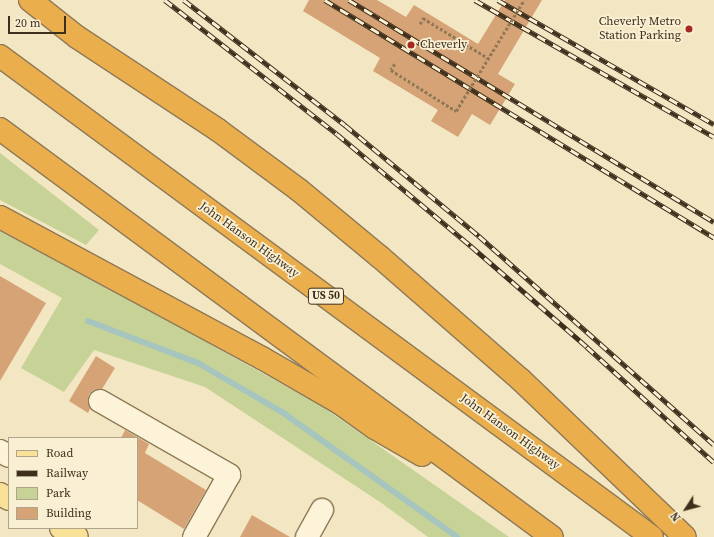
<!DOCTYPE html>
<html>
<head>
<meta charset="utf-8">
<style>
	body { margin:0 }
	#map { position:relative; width:714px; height:537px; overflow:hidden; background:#f3e7c3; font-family:"Source Serif 4",serif }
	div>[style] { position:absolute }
	.green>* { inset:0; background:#c7d296 }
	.stream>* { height:6px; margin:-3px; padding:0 3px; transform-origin:3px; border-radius:3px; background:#a6c5be }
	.building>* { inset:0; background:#d5a375 }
	.path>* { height:2.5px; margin-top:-1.25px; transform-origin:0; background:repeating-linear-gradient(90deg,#8f7957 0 3px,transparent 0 5px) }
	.roads { filter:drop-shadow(1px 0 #8f7957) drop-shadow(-1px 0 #8f7957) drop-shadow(0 1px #8f7957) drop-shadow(0 -1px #8f7957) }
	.minor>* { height:22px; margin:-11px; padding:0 11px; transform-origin:11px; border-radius:11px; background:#fcf3d8 }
	.major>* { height:22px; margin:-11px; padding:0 11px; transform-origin:11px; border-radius:11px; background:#f9e198 }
	.highway>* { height:22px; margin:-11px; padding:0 11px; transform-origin:11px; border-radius:11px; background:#eaae4c }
	.rail>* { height:4.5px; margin-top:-2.25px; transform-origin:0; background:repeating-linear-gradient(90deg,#f9f0d4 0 9px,#3e2f1d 0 18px); box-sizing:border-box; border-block:1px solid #3e2f1d }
	.path-bridge>* { height:2.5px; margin-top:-1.25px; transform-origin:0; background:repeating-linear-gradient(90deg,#8f7957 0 3px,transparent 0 5px) }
	.dots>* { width:11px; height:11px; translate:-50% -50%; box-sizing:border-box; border:2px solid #f9f0d4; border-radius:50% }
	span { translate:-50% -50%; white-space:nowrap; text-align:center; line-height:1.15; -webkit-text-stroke:3.5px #f9f0d4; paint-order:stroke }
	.shield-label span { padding:1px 3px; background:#f9f0d4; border:1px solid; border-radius:3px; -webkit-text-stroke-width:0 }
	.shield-label { font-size:11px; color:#3e2f1d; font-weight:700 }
	.poi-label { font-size:12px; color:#3e2f1d }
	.right { translate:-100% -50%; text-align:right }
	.left { translate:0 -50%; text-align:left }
	.street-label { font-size:12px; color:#3e2f1d }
	.legend { position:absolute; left:8px; top:437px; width:130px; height:92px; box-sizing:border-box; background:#f9f0d4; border:1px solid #aea38b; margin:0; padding:5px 7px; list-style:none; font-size:12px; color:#3e2f1d }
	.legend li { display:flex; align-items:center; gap:8px; height:20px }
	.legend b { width:20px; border:1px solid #aea38b }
	.north { position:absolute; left:666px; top:489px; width:40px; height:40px; -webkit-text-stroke:3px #f9f0d4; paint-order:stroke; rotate:234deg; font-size:11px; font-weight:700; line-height:16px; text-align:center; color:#3e2f1d }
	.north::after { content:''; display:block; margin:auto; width:14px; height:18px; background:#3e2f1d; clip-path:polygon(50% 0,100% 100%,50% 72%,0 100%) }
	.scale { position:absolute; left:8px; top:16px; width:58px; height:18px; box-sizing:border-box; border:2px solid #3e2f1d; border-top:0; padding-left:5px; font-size:12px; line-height:14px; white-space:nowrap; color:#3e2f1d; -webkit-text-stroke:3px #f9f0d4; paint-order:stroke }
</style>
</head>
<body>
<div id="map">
	<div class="green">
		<i style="clip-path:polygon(0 153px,99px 230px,86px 245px,0 200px)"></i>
		<i style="clip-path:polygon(0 231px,163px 318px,323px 407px,509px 537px,428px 537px,380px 502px,205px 387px,94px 350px,64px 392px,21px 368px,62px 298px,0 264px)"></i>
	</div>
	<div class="stream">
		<i style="left:88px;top:321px;width:118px;rotate:20.9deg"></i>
		<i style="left:198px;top:363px;width:97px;rotate:30.3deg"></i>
		<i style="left:282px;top:412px;width:215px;rotate:35.5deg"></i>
	</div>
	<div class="building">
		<i style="clip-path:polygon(309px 0,377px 0,406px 17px,414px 5px,478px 44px,505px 0,542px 0,498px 74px,515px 84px,490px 125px,472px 114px,458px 137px,431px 121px,438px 110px,373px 71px,380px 58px,303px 11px)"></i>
		<i style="clip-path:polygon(0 276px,46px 303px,0 381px)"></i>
		<i style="clip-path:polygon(96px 356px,115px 368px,102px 389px,94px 390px,89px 394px,88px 401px,90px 409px,88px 413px,69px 401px)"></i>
		<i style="clip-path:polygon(125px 430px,149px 444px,145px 453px,206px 490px,184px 529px,137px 500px,137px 438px,121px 438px)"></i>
		<i style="clip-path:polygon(252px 515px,290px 537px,240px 537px)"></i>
	</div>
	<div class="path">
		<i style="left:420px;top:24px;width:7px;rotate:-63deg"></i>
		<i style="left:423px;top:18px;width:76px;rotate:31.6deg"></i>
		<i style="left:395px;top:64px;width:7px;rotate:124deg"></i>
		<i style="left:391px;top:70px;width:77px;rotate:32.2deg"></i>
	</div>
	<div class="roads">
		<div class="minor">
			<i style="left:100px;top:401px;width:149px;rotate:29.8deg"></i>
			<i style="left:229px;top:475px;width:71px;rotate:119.4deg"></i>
			<i style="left:0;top:451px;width:10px;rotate:29deg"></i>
			<i style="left:307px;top:537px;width:31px;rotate:-61deg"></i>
		</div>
		<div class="major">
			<i style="left:0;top:494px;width:10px;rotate:29deg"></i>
			<i style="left:61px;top:528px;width:18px;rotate:29deg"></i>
		</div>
		<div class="highway">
			<i style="left:30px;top:0;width:60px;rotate:38.2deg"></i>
			<i style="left:77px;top:37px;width:169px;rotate:33.4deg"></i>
			<i style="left:218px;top:130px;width:101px;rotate:36.5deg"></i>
			<i style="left:299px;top:190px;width:105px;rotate:39.6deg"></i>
			<i style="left:380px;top:257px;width:186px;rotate:41.1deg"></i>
			<i style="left:520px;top:379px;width:228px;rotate:43.8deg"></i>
			<i style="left:0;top:56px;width:810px;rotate:36.42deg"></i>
			<i style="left:0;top:129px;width:686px;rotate:36.47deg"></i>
			<i style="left:0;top:217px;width:298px;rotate:28.3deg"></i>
			<i style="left:262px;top:358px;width:90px;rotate:30deg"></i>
			<i style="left:340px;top:403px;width:43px;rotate:35.5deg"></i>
			<i style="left:375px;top:428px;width:54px;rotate:29.9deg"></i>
		</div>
	</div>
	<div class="rail">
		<i style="left:165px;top:0;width:218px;rotate:37.9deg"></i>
		<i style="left:337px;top:134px;width:175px;rotate:39.9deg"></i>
		<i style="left:471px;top:246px;width:154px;rotate:41deg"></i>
		<i style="left:587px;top:347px;width:171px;rotate:42.2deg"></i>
		<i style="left:184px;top:0;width:204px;rotate:37.8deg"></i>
		<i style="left:345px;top:125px;width:174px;rotate:39.6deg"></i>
		<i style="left:479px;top:236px;width:314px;rotate:41.6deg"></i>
		<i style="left:325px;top:0;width:456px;rotate:31.4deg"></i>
		<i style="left:349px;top:0;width:427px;rotate:31.3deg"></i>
		<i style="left:475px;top:0;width:275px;rotate:29.8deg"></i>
		<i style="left:498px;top:0;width:249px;rotate:29.9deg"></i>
	</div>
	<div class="path-bridge">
		<i style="left:456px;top:111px;width:130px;rotate:-58.5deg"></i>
	</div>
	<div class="dots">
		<i style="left:689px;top:29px;background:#a52821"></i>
		<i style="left:411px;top:45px;background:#a52821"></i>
	</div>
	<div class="shield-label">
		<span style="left:326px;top:296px">US 50</span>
	</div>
	<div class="poi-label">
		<span class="right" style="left:681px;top:29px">Cheverly Metro<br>Station Parking</span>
		<span class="left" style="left:420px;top:45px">Cheverly</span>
	</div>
	<div class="street-label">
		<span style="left:249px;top:240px;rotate:36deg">John Hanson Highway</span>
		<span style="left:510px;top:432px;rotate:36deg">John Hanson Highway</span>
	</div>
	<ul class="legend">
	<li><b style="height:5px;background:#f9e198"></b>Road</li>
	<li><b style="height:5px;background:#3e2f1d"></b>Railway</li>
	<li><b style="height:11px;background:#c7d296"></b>Park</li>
	<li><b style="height:11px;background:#d5a375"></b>Building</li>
	</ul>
	<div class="north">N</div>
	<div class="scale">20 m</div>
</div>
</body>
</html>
